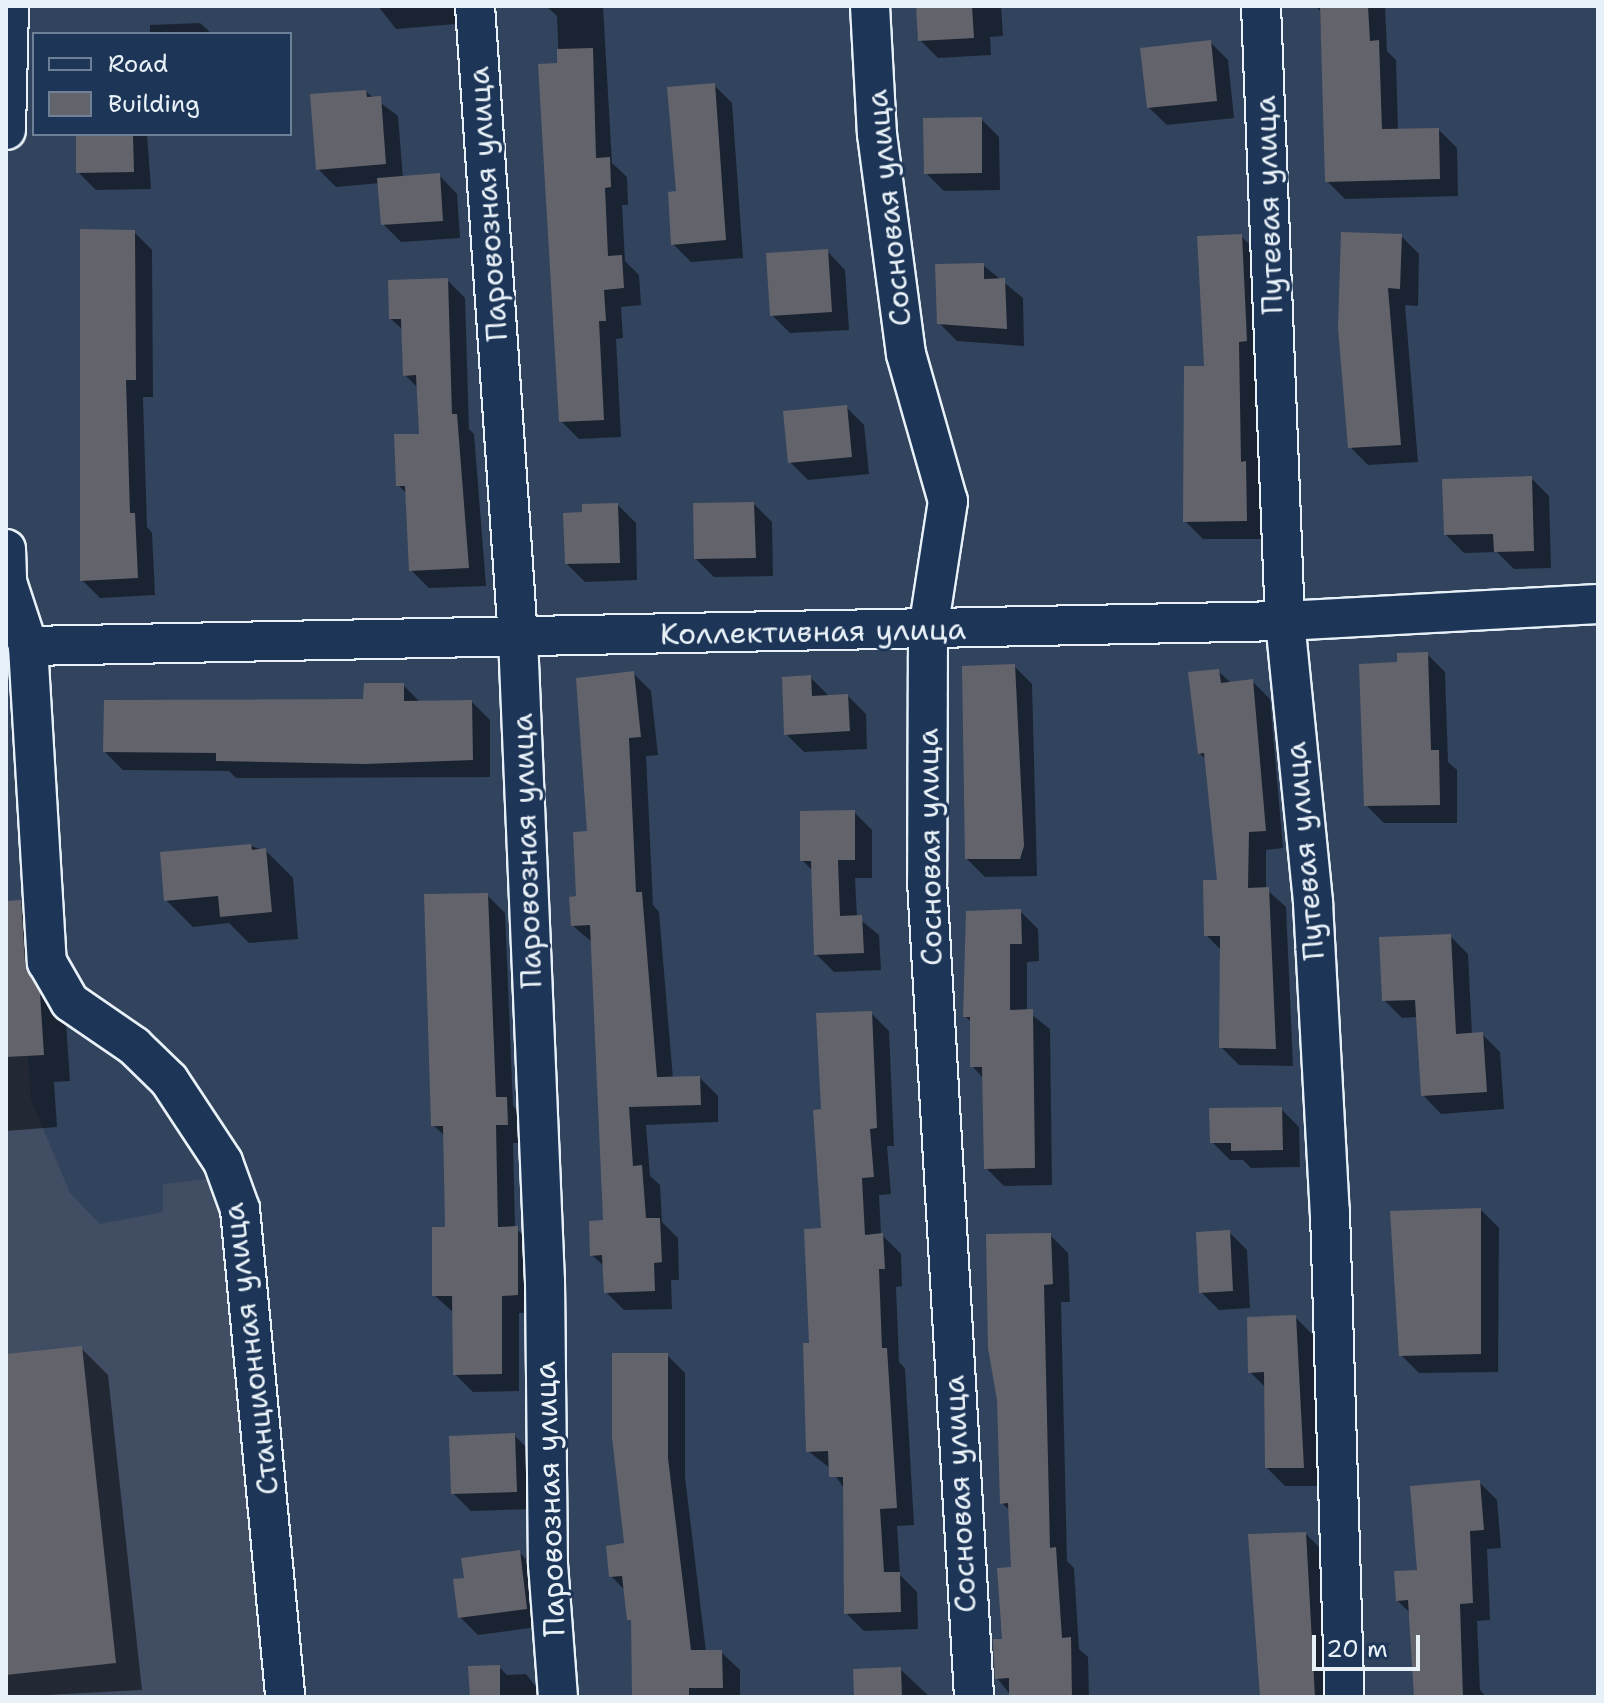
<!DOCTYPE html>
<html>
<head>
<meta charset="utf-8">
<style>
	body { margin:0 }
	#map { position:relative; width:1604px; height:1703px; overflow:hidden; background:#32435d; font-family:"Shantell Sans",sans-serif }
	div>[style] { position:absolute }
	.built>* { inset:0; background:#414d62 }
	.shadow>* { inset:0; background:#0007 }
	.building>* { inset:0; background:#63636c }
	.roads { filter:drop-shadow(2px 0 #e8f1f8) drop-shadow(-2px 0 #e8f1f8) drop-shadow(0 2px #e8f1f8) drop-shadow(0 -2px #e8f1f8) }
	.street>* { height:38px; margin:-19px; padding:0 19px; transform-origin:19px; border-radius:19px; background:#1d3557 }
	span { translate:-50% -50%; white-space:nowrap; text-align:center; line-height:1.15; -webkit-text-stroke:6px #1d3557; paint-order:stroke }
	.street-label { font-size:30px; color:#e8f1f8 }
	.frame { position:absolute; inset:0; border:8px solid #e8f1f8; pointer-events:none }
	.legend { position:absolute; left:32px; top:32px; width:260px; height:104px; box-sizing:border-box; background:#1d3557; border:2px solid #6e8097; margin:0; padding:10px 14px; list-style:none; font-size:24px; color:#e8f1f8 }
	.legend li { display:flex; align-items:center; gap:16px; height:40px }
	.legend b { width:40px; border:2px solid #6e8097 }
	.scale { position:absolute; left:1312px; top:1635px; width:108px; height:36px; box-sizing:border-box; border:4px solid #e8f1f8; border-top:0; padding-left:10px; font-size:24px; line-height:28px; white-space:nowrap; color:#e8f1f8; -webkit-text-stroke:6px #1d3557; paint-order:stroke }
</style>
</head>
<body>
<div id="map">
	<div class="built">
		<i style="clip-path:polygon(33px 899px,44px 1055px,28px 1056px,31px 1100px,70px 1193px,100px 1224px,163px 1212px,163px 1184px,215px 1178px,231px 1227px,276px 1697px,6px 1697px,6px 901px)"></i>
	</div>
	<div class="shadow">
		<i style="clip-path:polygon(378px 6px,455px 6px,456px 24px,396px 29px)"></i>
		<i style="clip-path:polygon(546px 6px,603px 6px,612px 163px,627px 177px,628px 205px,622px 205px,625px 261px,639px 275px,641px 305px,621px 307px,623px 338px,616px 339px,621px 437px,579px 439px,561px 421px,559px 65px,557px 16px)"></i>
		<i style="clip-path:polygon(916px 6px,1001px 6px,1003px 36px,990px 37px,991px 55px,938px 58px,920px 40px)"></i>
		<i style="clip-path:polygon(1315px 6px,1385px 6px,1387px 51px,1396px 60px,1398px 130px,1439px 130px,1457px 148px,1458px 196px,1345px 199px,1327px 181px,1320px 11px)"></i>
		<i style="clip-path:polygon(200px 23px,212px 34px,150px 34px,150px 25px)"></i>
		<i style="clip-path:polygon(1210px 42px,1228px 60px,1234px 118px,1167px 125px,1148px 107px)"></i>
		<i style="clip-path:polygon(714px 85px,732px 103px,743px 258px,691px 262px,673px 244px,679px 193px)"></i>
		<i style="clip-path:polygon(366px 92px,398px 116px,403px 178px,439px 175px,457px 194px,460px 238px,401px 242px,383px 224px,380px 183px,336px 187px,318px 169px)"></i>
		<i style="clip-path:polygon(981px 119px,999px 137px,1000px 190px,944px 191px,926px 173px)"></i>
		<i style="clip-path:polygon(78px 134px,147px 134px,151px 189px,96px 190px,78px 172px)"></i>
		<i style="clip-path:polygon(134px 232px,152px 250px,153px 397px,143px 397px,147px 527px,152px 533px,155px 595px,100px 598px,82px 580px)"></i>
		<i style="clip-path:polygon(1241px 236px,1259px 254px,1258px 476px,1263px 482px,1264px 539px,1203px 539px,1185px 521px,1206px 368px)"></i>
		<i style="clip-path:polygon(1401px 236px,1419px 254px,1418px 306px,1405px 305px,1418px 462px,1368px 465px,1350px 447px,1340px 328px)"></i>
		<i style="clip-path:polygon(827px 251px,845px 270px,849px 330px,790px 333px,772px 315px)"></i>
		<i style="clip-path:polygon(983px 265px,1023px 298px,1024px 346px,957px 341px,939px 323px)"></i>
		<i style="clip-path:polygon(447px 280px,465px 298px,469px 429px,474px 434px,486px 586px,429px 588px,411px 570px,408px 495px,398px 485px,421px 435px,418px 388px,405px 375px,403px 330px,391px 319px)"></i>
		<i style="clip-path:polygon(846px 407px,864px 425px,869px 474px,808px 480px,790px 462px)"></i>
		<i style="clip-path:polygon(1531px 478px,1549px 496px,1551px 568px,1514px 569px,1497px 552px,1464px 553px,1446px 535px)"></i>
		<i style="clip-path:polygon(754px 504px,772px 522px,773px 576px,714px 577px,696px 559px)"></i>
		<i style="clip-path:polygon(618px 505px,636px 523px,637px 580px,585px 582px,567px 564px,584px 514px)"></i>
		<i style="clip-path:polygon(1427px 654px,1445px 672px,1448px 762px,1457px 770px,1457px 823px,1384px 823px,1366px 805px,1399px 664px)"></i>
		<i style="clip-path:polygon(1014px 666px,1032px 684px,1037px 876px,985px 877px,967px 859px)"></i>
		<i style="clip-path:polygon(1218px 671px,1231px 683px,1252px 681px,1270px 699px,1283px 848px,1266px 850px,1266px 889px,1286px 907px,1293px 1066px,1239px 1065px,1221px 1047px,1222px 951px,1206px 935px,1219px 882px,1207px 760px,1199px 753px)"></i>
		<i style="clip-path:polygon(633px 673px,651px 691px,658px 755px,646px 756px,653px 905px,659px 912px,673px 1079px,700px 1078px,718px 1096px,718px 1122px,646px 1125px,650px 1176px,660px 1185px,662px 1222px,678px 1238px,679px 1280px,671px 1280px,672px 1309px,624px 1310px,606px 1292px,605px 1267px,592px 1255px,605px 1222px,593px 943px,572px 925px,589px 833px)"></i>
		<i style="clip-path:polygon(810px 677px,828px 695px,848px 696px,866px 714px,867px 749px,804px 752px,786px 734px)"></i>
		<i style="clip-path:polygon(403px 685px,421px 703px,472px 702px,490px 720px,490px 777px,236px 778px,229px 771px,123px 770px,105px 752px,365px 701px)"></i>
		<i style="clip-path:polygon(854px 812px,872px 830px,872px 878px,855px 878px,857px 917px,879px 935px,881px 970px,834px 972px,816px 954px,813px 871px,802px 860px)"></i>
		<i style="clip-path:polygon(251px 846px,266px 851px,293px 878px,298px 939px,249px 943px,229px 923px,193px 927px,166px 900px)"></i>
		<i style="clip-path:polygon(487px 895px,505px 913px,513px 1106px,524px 1117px,525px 1143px,513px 1143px,515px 1228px,535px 1246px,535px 1313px,519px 1313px,519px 1391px,473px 1392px,455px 1374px,454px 1313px,434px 1295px,447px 1229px,446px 1137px,433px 1125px)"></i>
		<i style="clip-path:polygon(20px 902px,48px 929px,66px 1022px,70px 1081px,54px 1082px,57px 1127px,6px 1131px,6px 903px)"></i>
		<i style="clip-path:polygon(1020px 911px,1038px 929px,1039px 961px,1027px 962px,1027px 1011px,1050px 1029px,1052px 1185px,1004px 1186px,986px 1168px,984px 1079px,972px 1066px,972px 1023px,965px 1016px)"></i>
		<i style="clip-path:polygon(1450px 936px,1468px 954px,1472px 1035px,1482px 1034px,1500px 1052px,1504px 1109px,1441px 1114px,1423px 1095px,1418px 1017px,1402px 1018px,1384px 1000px)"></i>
		<i style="clip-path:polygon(871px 1013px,889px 1031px,894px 1146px,887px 1146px,891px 1194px,879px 1195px,881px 1234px,901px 1254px,902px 1286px,896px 1287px,899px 1362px,905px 1368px,914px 1525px,897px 1526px,900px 1575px,917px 1592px,918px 1629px,864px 1631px,846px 1613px,845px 1490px,831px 1469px,808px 1451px,811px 1345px,823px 1230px,823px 1111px)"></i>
		<i style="clip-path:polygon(1281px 1109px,1299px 1127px,1300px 1167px,1251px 1168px,1243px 1160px,1230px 1160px,1212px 1142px)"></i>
		<i style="clip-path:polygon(1481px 1210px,1499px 1228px,1498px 1372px,1419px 1373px,1401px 1355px)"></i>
		<i style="clip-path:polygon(1229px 1232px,1247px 1250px,1250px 1308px,1219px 1310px,1201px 1292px)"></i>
		<i style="clip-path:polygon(1050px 1235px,1068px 1253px,1070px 1302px,1061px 1302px,1067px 1561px,1074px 1568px,1079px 1649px,1088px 1657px,1089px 1697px,1012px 1697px,997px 1678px,1013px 1568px,1010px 1511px,1002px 1503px)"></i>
		<i style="clip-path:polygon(1295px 1317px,1313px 1335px,1321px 1486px,1285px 1486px,1267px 1468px,1266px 1388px,1250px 1372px)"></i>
		<i style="clip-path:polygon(81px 1348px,108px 1375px,142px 1690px,6px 1697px,6px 1356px)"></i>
		<i style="clip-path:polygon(667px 1355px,685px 1373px,685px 1477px,706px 1652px,721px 1652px,740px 1670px,740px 1697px,634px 1697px,633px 1624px,626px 1591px,611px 1576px,627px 1545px)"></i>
		<i style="clip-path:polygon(514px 1435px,532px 1453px,534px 1509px,471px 1511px,453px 1493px)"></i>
		<i style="clip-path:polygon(1479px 1482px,1497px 1500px,1501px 1548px,1487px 1549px,1490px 1620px,1477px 1621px,1480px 1690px,1486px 1697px,1416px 1697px,1411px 1614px,1397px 1600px)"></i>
		<i style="clip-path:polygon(1306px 1534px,1324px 1552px,1331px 1697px,1264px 1697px)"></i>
		<i style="clip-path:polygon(519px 1552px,537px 1570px,544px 1626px,478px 1635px,460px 1617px)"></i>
		<i style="clip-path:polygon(499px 1667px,507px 1675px,526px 1674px,544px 1697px,472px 1697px)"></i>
		<i style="clip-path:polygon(900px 1669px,930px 1697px,856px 1697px)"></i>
	</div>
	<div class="building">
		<i style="clip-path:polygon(916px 6px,972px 6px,974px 38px,918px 41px)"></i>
		<i style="clip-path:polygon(1320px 6px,1368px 6px,1370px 41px,1379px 40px,1382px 129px,1439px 128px,1440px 179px,1325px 182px)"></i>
		<i style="clip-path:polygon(1211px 40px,1217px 101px,1147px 108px,1140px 48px)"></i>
		<i style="clip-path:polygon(593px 48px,596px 158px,610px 157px,611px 187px,605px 188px,608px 256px,622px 255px,624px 288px,604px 290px,606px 321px,599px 321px,604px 420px,559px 422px,538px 64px,557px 63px,557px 49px)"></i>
		<i style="clip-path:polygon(715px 83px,726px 240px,671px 245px,668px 192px,676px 191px,667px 87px)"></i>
		<i style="clip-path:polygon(366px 90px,367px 97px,381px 96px,386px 164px,316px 170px,310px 94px)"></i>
		<i style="clip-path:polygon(982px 117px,982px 173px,924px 174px,923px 118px)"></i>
		<i style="clip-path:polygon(76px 134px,133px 134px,134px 172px,76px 173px)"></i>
		<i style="clip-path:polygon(440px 173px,443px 221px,381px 225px,377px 178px)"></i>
		<i style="clip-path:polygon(80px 229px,135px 230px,136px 380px,126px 380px,130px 513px,135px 513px,138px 578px,80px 581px)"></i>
		<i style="clip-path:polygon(1341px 232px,1402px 234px,1400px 289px,1388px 288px,1401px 445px,1348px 448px,1338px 328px)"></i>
		<i style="clip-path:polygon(1242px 234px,1247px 341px,1239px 342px,1241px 462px,1246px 461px,1247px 521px,1183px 522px,1184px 366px,1204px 366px,1197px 236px)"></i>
		<i style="clip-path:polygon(828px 249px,832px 312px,770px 316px,766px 253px)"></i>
		<i style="clip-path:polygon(984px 263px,984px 279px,1005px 278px,1007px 329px,937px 324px,935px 264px)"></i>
		<i style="clip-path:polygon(448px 278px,452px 414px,457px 414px,469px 568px,409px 571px,405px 486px,396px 486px,394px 434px,419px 434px,416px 375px,403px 376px,401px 319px,389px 319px,388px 280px)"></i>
		<i style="clip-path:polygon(847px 405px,852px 457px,788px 463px,783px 411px)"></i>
		<i style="clip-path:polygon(1532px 476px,1534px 551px,1494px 552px,1493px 534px,1444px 535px,1442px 479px)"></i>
		<i style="clip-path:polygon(754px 502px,756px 558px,694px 559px,693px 503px)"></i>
		<i style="clip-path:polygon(618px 503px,620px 563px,565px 564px,563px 513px,582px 512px,582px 504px)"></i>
		<i style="clip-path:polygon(1428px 652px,1431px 750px,1439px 750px,1440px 805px,1364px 806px,1359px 664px,1397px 662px,1397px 653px)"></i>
		<i style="clip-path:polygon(1015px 664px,1024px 846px,1020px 859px,965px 859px,962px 666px)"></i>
		<i style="clip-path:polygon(1219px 669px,1221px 683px,1253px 679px,1266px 831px,1249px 832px,1248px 888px,1269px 887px,1276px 1049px,1219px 1048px,1220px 936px,1204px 936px,1203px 880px,1217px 880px,1204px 753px,1198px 754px,1188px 672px)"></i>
		<i style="clip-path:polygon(634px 671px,641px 737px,629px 738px,636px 892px,642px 892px,657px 1077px,700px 1076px,701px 1105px,629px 1107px,633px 1166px,642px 1165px,646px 1218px,660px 1218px,662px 1262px,654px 1263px,655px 1291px,604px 1293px,602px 1255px,590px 1256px,589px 1221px,603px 1220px,590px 925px,571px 926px,569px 897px,576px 896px,573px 832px,587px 831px,576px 678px)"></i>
		<i style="clip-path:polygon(811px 675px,812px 696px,848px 694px,850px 731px,784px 735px,782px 677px)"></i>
		<i style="clip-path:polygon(364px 683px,404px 683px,404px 701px,472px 700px,473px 760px,365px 764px,216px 761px,216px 753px,103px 752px,104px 700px,363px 699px)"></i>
		<i style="clip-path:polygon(855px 810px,855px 860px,838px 860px,840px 916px,862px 915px,864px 953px,814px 955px,811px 861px,800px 861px,800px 811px)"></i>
		<i style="clip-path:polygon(251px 844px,252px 850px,266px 848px,272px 912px,220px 917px,218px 896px,164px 901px,160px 852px)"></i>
		<i style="clip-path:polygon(488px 893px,496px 1097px,507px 1097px,508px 1125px,496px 1125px,498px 1227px,518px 1226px,518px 1295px,502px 1296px,502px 1374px,453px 1375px,452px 1296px,432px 1296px,432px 1227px,445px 1227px,443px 1126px,431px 1126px,424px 894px)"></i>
		<i style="clip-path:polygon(21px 900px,25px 963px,40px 993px,44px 1055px,6px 1057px,6px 901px)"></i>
		<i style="clip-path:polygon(1021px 909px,1022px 944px,1010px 944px,1010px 1010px,1033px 1009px,1035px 1168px,984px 1169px,982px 1067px,970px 1067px,970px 1017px,963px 1017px,966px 911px)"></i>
		<i style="clip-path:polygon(1451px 934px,1456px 1034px,1483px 1032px,1487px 1092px,1421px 1096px,1415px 1000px,1382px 1001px,1379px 937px)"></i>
		<i style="clip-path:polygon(872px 1011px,877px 1128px,870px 1129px,874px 1177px,862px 1178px,865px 1235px,883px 1233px,885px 1269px,879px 1269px,882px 1348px,887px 1348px,897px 1508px,880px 1509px,884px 1572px,900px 1572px,901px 1612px,844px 1614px,843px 1477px,829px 1477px,828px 1451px,806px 1452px,803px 1343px,809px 1343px,804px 1229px,821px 1228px,813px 1110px,821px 1109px,816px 1013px)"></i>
		<i style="clip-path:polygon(1282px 1107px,1283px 1150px,1231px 1151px,1231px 1143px,1210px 1143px,1209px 1108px)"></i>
		<i style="clip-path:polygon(1481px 1208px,1481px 1354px,1399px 1356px,1390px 1211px)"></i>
		<i style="clip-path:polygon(1230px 1230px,1233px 1291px,1199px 1293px,1196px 1232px)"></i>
		<i style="clip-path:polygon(1051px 1233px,1053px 1284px,1044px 1285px,1050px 1548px,1056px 1547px,1062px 1638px,1071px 1637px,1072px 1697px,1009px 1697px,1009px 1678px,995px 1679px,993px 1639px,1002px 1639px,997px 1568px,1011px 1567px,1008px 1503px,1000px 1504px,997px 1400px,988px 1348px,986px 1234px)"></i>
		<i style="clip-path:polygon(1296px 1315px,1304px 1468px,1265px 1468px,1264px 1372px,1248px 1373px,1247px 1317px)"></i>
		<i style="clip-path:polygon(82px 1346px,116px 1663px,6px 1675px,6px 1354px)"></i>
		<i style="clip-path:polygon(612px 1353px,668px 1353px,668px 1458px,691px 1650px,722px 1650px,723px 1688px,689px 1688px,689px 1697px,632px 1697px,631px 1620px,627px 1620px,622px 1576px,609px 1577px,606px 1546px,624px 1543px,612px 1437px)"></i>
		<i style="clip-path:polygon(515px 1433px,517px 1492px,451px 1494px,449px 1436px)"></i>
		<i style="clip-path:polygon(1480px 1480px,1484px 1530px,1470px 1531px,1473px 1603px,1460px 1604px,1463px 1697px,1414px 1697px,1408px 1600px,1396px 1601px,1394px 1571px,1417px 1570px,1410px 1486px)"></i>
		<i style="clip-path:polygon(1306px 1532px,1315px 1697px,1260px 1697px,1248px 1534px)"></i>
		<i style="clip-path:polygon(520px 1550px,527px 1609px,458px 1618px,453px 1579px,464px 1578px,461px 1558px)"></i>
		<i style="clip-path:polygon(500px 1665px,500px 1697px,470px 1697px,468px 1666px)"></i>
		<i style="clip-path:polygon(901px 1667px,902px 1697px,854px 1697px,853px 1669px)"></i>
	</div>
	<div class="roads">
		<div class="street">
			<i style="left:475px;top:6px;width:633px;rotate:86.11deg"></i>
			<i style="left:518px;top:638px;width:644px;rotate:87.6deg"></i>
			<i style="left:545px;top:1281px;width:283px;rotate:89.4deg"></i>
			<i style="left:548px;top:1564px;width:133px;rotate:85.7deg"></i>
			<i style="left:870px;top:6px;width:128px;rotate:86.9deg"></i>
			<i style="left:877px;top:134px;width:222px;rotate:82.5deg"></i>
			<i style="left:906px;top:354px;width:153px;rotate:74.1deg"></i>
			<i style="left:948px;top:501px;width:131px;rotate:98.8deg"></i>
			<i style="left:928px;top:630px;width:251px;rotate:90.2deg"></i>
			<i style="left:927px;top:881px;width:817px;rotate:86.7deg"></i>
			<i style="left:1261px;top:6px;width:615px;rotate:87.77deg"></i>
			<i style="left:1285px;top:621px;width:283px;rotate:84.3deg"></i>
			<i style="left:1313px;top:903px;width:309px;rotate:86.9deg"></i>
			<i style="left:1330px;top:1212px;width:485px;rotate:88.3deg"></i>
			<i style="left:6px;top:130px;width:124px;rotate:-88.6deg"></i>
			<i style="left:6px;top:549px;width:33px;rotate:88deg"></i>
			<i style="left:7px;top:582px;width:67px;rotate:71.8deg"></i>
			<i style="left:28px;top:646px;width:317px;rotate:86.6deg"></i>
			<i style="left:47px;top:962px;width:46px;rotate:60.1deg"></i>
			<i style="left:70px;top:1002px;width:78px;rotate:34.5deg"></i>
			<i style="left:134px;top:1046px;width:49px;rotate:44.2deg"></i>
			<i style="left:169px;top:1080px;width:98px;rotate:56.6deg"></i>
			<i style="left:223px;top:1162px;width:50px;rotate:70.1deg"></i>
			<i style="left:240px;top:1209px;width:490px;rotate:84.7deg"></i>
			<i style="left:28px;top:646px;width:1257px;rotate:-1.14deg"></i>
			<i style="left:1285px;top:621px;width:313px;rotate:-3.1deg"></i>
		</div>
	</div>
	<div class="street-label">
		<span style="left:488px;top:204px;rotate:-94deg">Паровозная улица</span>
		<span style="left:1269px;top:205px;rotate:-92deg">Путевая улица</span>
		<span style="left:889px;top:208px;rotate:-96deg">Сосновая улица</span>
		<span style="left:813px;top:632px;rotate:-1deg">Коллективная улица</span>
		<span style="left:930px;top:847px;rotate:-91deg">Сосновая улица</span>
		<span style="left:527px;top:851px;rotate:-92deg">Паровозная улица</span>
		<span style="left:1305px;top:851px;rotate:-95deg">Путевая улица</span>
		<span style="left:251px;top:1349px;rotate:-97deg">Станционная улица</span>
		<span style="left:960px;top:1494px;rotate:-93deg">Сосновая улица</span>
		<span style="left:550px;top:1499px;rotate:-92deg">Паровозная улица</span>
	</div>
	<div class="frame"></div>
	<ul class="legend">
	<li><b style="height:10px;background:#1d3557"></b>Road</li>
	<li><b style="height:22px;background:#63636c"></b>Building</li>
	</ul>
	<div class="scale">20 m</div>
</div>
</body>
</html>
